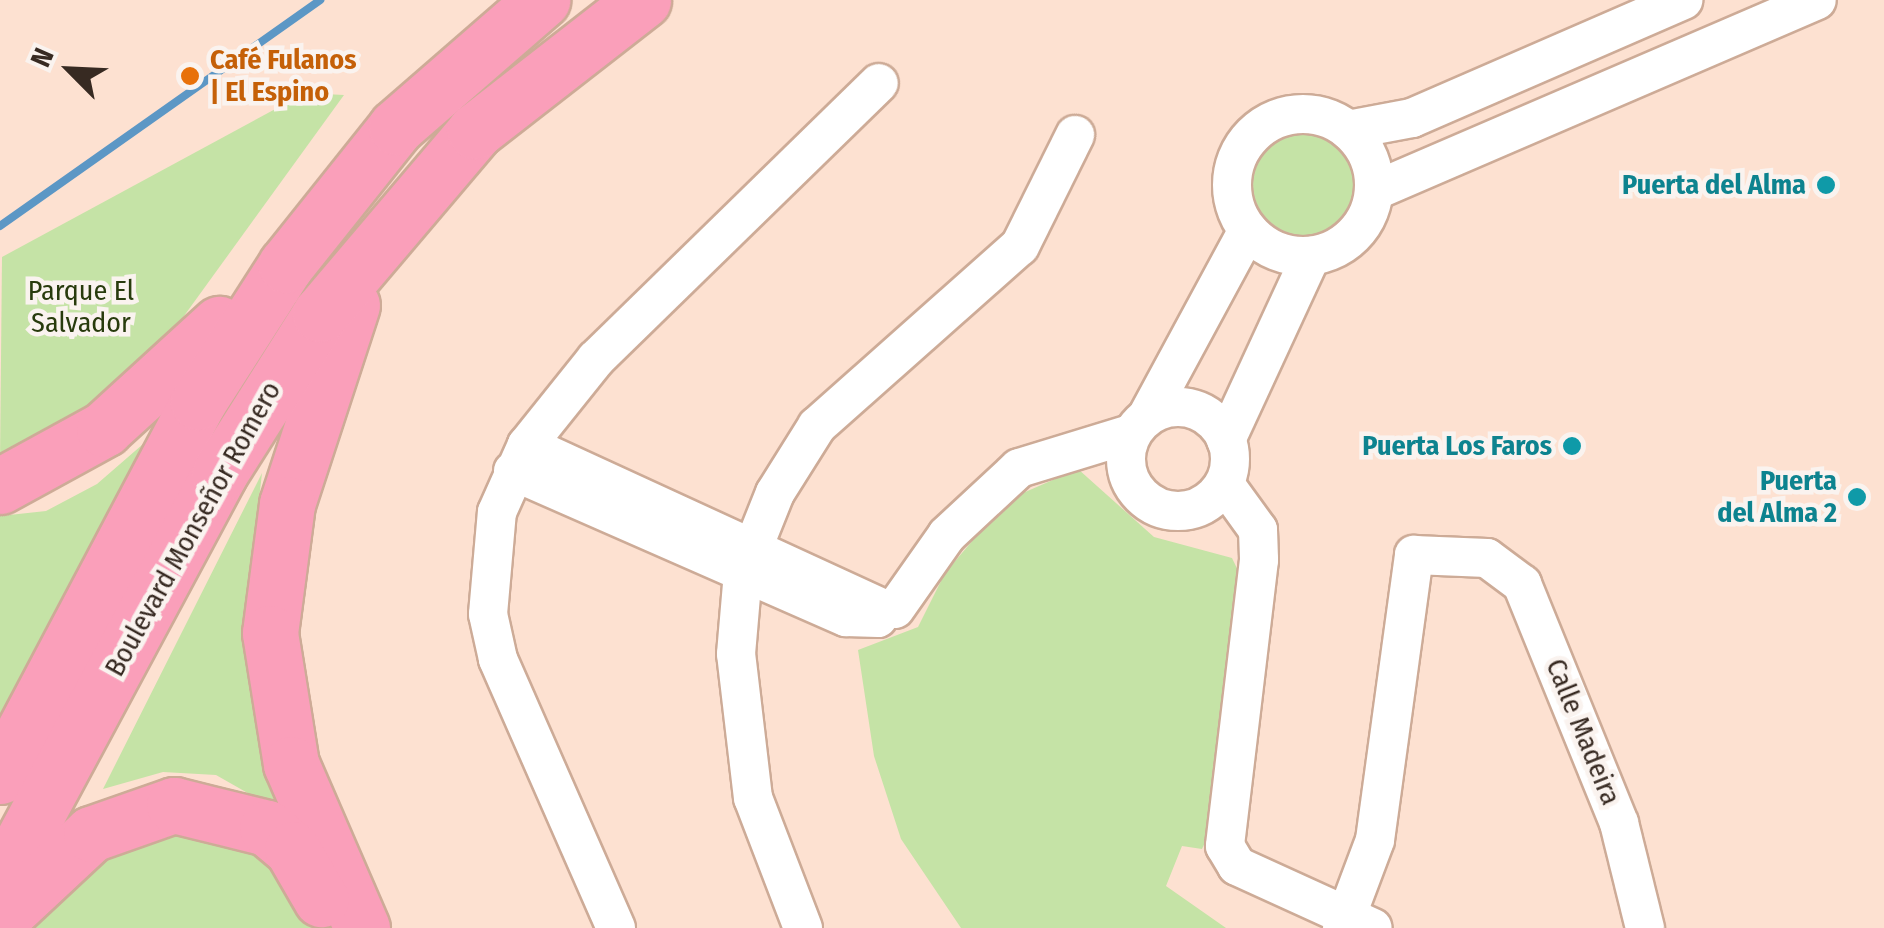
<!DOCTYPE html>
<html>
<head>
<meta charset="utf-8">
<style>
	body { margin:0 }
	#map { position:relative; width:1884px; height:928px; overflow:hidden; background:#fde1d1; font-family:"Fira Sans Condensed",sans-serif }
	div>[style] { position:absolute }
	.green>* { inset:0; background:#c5e3a6 }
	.round { border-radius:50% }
	.stream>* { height:8px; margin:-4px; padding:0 4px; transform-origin:4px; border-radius:4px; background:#5c97c5 }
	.roads { filter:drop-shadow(2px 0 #cdab97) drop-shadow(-2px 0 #cdab97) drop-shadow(0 2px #cdab97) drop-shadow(0 -2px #cdab97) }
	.minor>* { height:38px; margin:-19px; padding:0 19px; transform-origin:19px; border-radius:19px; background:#fff }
	.minor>.ring { margin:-19px; padding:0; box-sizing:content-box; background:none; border:38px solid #fff; border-radius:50% }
	.highway>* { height:55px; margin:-27.5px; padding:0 27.5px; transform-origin:27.5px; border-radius:27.5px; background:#fa9fba }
	.dots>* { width:28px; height:28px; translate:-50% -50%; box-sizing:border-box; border:5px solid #faf3ef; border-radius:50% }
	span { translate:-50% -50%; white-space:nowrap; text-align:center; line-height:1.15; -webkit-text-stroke:9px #faf3ef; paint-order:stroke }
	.food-label { font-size:28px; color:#c56008; font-weight:700 }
	.left { translate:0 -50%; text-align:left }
	.culture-label { font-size:28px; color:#0d838f; font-weight:700 }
	.right { translate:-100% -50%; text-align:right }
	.park-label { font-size:28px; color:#283b0d }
	.street-label { font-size:28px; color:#372a22 }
	.north { position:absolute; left:20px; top:20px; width:100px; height:100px; -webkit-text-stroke:8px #faf3ef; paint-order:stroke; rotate:294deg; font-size:28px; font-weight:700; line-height:40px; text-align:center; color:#372a22 }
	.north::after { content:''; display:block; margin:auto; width:35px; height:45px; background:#372a22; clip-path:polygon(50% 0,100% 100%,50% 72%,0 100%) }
</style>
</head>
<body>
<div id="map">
	<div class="green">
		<i style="clip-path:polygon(305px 93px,344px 95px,176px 327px,93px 414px,0 461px,2px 257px)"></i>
		<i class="round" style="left:1253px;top:132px;width:106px;height:106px"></i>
		<i style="clip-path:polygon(150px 438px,0 722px,0 516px,46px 511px,97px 484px)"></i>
		<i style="clip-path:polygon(1078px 469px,1154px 537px,1232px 558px,1245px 585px,1208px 836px,1202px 849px,1182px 846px,1166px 886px,1226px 928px,961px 928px,901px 839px,874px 756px,858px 650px,918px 627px,945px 573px,1007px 500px)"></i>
		<i style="clip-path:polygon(262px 473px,246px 616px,297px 821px,216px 775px,163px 772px,103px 789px)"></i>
		<i style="clip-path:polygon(228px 823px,307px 892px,321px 928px,29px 928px,119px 834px)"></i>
	</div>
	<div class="stream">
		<i style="left:0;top:226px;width:392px;rotate:-35.2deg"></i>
	</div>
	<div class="roads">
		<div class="minor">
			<i class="ring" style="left:1232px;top:114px;width:104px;height:104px"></i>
			<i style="left:1348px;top:130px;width:65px;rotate:-10.6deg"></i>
			<i style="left:1412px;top:118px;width:296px;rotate:-23.5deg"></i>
			<i style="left:1374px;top:191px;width:482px;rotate:-23.3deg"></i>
			<i class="ring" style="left:1126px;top:407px;width:66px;height:66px"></i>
			<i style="left:1149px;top:413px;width:208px;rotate:-61.6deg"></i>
			<i style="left:1226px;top:440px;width:203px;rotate:-65.2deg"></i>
			<i style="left:527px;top:445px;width:388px;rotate:24.7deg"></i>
			<i style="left:513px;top:471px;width:364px;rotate:23.7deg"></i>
			<i style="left:846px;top:617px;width:32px;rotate:2deg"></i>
			<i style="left:1227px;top:487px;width:53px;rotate:54.2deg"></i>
			<i style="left:1258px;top:530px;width:30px;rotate:88deg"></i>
			<i style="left:1259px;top:560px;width:288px;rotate:96.8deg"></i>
			<i style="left:1225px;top:846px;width:23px;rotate:59deg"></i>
			<i style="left:1237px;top:866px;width:149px;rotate:24.5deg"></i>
			<i style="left:895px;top:609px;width:90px;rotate:-54.9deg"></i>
			<i style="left:947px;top:535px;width:98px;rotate:-42.9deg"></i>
			<i style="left:1019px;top:468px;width:113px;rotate:-17deg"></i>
			<i style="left:616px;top:928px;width:294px;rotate:-113.7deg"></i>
			<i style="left:498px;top:659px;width:46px;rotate:-102.5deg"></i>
			<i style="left:488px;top:614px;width:102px;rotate:-85deg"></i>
			<i style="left:497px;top:512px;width:73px;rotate:-65.9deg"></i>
			<i style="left:527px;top:445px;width:110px;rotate:-51.3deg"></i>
			<i style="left:596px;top:359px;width:395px;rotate:-44.3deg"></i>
			<i style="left:803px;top:928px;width:139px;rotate:-111deg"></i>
			<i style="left:753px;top:798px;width:145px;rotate:-96.7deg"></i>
			<i style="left:736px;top:654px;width:81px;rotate:-85.1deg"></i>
			<i style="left:743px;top:573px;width:86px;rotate:-68.2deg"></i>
			<i style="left:775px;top:493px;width:79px;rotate:-57.9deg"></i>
			<i style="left:817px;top:426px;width:271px;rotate:-41.6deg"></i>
			<i style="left:1020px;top:246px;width:124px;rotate:-63.6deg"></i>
			<i style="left:1342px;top:928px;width:94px;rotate:-69.4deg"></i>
			<i style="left:1375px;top:840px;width:288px;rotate:-82.2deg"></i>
			<i style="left:1414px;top:555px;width:73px;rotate:2.4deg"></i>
			<i style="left:1487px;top:558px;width:44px;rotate:36.6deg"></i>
			<i style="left:1522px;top:584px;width:258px;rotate:67.9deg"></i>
			<i style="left:1619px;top:823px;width:108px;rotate:76.1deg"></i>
		</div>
		<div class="highway">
			<i style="left:352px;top:305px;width:209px;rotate:108.1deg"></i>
			<i style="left:287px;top:504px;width:130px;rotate:97.5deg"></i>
			<i style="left:270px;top:633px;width:133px;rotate:80.9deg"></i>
			<i style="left:291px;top:764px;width:179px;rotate:66.6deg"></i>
			<i style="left:0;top:486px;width:119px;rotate:-28.7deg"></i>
			<i style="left:104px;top:429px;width:156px;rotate:-42.4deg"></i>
			<i style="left:0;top:776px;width:423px;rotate:-62.1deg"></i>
			<i style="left:198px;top:402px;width:163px;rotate:-57.3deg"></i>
			<i style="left:286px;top:265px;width:176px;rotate:-51.4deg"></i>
			<i style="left:396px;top:127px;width:194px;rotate:-41deg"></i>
			<i style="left:0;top:883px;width:464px;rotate:-61.8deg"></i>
			<i style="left:219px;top:474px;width:189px;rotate:-57.7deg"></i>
			<i style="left:320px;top:314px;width:240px;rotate:-49.7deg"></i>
			<i style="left:475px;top:131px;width:213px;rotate:-37.9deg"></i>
			<i style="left:0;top:919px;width:125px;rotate:-43deg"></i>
			<i style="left:91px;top:834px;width:88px;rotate:-19.3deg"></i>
			<i style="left:174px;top:805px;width:96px;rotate:13.9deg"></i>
			<i style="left:267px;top:828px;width:33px;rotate:40deg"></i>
			<i style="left:292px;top:849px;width:58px;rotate:59.9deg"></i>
		</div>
	</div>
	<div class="dots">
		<i style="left:190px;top:76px;background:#e8710a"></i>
		<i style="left:1826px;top:185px;background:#0f9aa8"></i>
		<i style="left:1572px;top:446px;background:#0f9aa8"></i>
		<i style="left:1857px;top:497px;background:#0f9aa8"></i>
	</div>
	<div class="food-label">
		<span class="left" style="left:210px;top:76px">Café Fulanos<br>| El Espino</span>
	</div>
	<div class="culture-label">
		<span class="right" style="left:1806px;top:185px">Puerta del Alma</span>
		<span class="right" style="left:1552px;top:446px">Puerta Los Faros</span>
		<span class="right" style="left:1837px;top:497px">Puerta<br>del Alma 2</span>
	</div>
	<div class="park-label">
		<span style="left:81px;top:307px">Parque El<br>Salvador</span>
	</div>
	<div class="street-label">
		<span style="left:193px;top:529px;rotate:-61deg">Boulevard Monseñor Romero</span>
		<span style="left:1583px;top:732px;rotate:68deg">Calle Madeira</span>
	</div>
	<div class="north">N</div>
</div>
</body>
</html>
